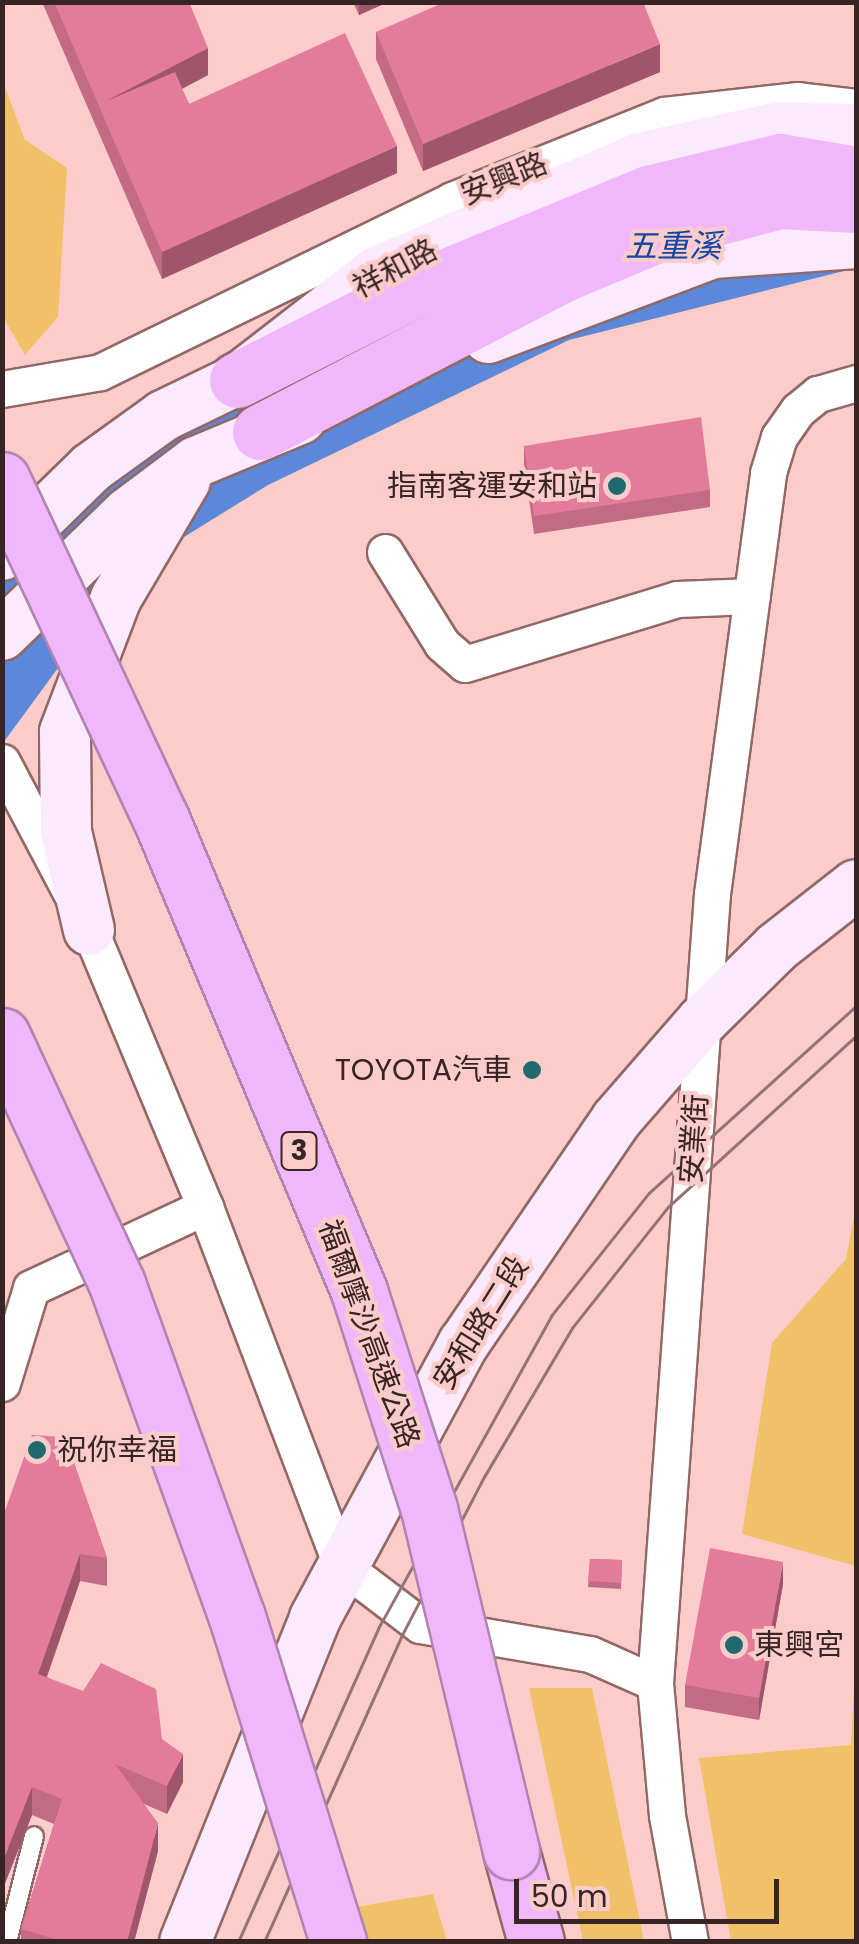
<!DOCTYPE html>
<html>
<head>
<meta charset="utf-8">
<style>
	body { margin:0 }
	#map { position:relative; width:859px; height:1944px; overflow:hidden; background:#fbccc9; font-family:Poppins,"Noto Sans TC",sans-serif }
	div>[style] { position:absolute }
	.green>* { inset:0; background:#f0c168 }
	.water>* { inset:0; background:#5b88d8 }
	.roads { filter:drop-shadow(2px 0 #916866) drop-shadow(-2px 0 #916866) drop-shadow(0 2px #916866) drop-shadow(0 -2px #916866) }
	.lane>* { height:18px; margin:-9px; padding:0 9px; transform-origin:9px; border-radius:9px; background:#fff }
	.street>* { height:35px; margin:-17.5px; padding:0 17.5px; transform-origin:17.5px; border-radius:17.5px; background:#fff }
	.secondary>* { height:50px; margin:-25px; padding:0 25px; transform-origin:25px; border-radius:25px; background:#fbe9fe }
	.highway>* { height:55px; margin:-27.5px; padding:0 27.5px; transform-origin:27.5px; border-radius:27.5px; background:#f1b7fb }
	.tram>* { height:2.5px; margin:-1.25px; padding:0 1.25px; transform-origin:1.25px; border-radius:1.25px; background:#947473 }
	.bridges { filter:drop-shadow(2px 0 #b084b0) drop-shadow(-2px 0 #b084b0) drop-shadow(0 2px #b084b0) drop-shadow(0 -2px #b084b0) }
	.highway-bridge>* { height:55px; margin:-27.5px; padding:0 27.5px; transform-origin:27.5px; border-radius:27.5px; background:#f1b7fb }
	.wall>* { inset:0; background:#c36a85 }
	.shaded-wall>* { inset:0; background:#9f566c }
	.building>* { inset:0; background:#e37b9b }
	.dots>* { width:28px; height:28px; translate:-50% -50%; box-sizing:border-box; border:5px solid #fbccc9; border-radius:50% }
	span { translate:-50% -50%; white-space:nowrap; text-align:center; line-height:1.15; -webkit-text-stroke:8px #fbccc9; paint-order:stroke }
	.shield-label span { padding:2px 8px; background:#fbccc9; border:2px solid; border-radius:8px; -webkit-text-stroke-width:0 }
	.shield-label { font-size:28px; color:#372525; font-weight:700 }
	.street-label { font-size:30px; color:#372525 }
	.poi-label { font-size:30px; color:#372525 }
	.right { translate:-100% -50%; text-align:right }
	.left { translate:0 -50%; text-align:left }
	.water-label { font-size:32px; color:#1345a4; font-style:italic }
	.frame { position:absolute; inset:0; border:5px solid #372525; pointer-events:none }
	.scale { position:absolute; left:514px; top:1879px; width:265px; height:45px; box-sizing:border-box; border:5px solid #372525; border-top:0; padding-left:12px; font-size:30px; line-height:35px; white-space:nowrap; color:#372525; -webkit-text-stroke:8px #fbccc9; paint-order:stroke }
</style>
</head>
<body>
<div id="map">
	<div class="green">
		<i style="clip-path:polygon(2px 80px,25px 140px,67px 168px,58px 317px,25px 355px,3px 317px)"></i>
		<i style="clip-path:polygon(856px 1206px,856px 1566px,742px 1534px,772px 1343px,846px 1259px)"></i>
		<i style="clip-path:polygon(856px 1646px,856px 1941px,731px 1941px,699px 1758px,851px 1745px)"></i>
		<i style="clip-path:polygon(529px 1688px,592px 1688px,644px 1941px,583px 1941px)"></i>
		<i style="clip-path:polygon(433px 1894px,447px 1941px,366px 1941px,356px 1907px)"></i>
	</div>
	<div class="water">
		<i style="clip-path:polygon(856px 144px,856px 268px,569px 340px,268px 485px,129px 571px,3px 743px,3px 556px,183px 435px,649px 184px)"></i>
	</div>
	<div class="roads">
		<div class="lane">
			<i style="left:7px;top:1942px;width:109px;rotate:-75.7deg"></i>
		</div>
		<div class="street">
			<i style="left:2px;top:389px;width:99px;rotate:-9.8deg"></i>
			<i style="left:100px;top:372px;width:392px;rotate:-26deg"></i>
			<i style="left:452px;top:200px;width:228px;rotate:-21.8deg"></i>
			<i style="left:664px;top:115px;width:135px;rotate:-6.4deg"></i>
			<i style="left:798px;top:100px;width:58px;rotate:6.9deg"></i>
			<i style="left:385px;top:552px;width:108px;rotate:58.2deg"></i>
			<i style="left:442px;top:644px;width:30px;rotate:41deg"></i>
			<i style="left:465px;top:664px;width:222px;rotate:-17deg"></i>
			<i style="left:677px;top:599px;width:75px;rotate:-2.3deg"></i>
			<i style="left:2px;top:762px;width:180px;rotate:62.2deg"></i>
			<i style="left:86px;top:921px;width:310px;rotate:67.4deg"></i>
			<i style="left:205px;top:1207px;width:383px;rotate:69.2deg"></i>
			<i style="left:341px;top:1565px;width:99px;rotate:37.2deg"></i>
			<i style="left:420px;top:1625px;width:172px;rotate:9.7deg"></i>
			<i style="left:590px;top:1654px;width:71px;rotate:24deg"></i>
			<i style="left:2px;top:1383px;width:99px;rotate:-73deg"></i>
			<i style="left:31px;top:1288px;width:192px;rotate:-25deg"></i>
			<i style="left:690px;top:1942px;width:129px;rotate:-100.3deg"></i>
			<i style="left:667px;top:1815px;width:133px;rotate:-95.2deg"></i>
			<i style="left:655px;top:1683px;width:791px;rotate:-85.87deg"></i>
			<i style="left:712px;top:894px;width:425px;rotate:-82.4deg"></i>
			<i style="left:768px;top:473px;width:38px;rotate:-73deg"></i>
			<i style="left:779px;top:437px;width:33px;rotate:-55deg"></i>
			<i style="left:798px;top:410px;width:26px;rotate:-39deg"></i>
			<i style="left:818px;top:394px;width:40px;rotate:-16deg"></i>
		</div>
		<div class="secondary">
			<i style="left:488px;top:338px;width:241px;rotate:-20.7deg"></i>
			<i style="left:713px;top:253px;width:143px;rotate:-4deg"></i>
			<i style="left:2px;top:555px;width:124px;rotate:-44.3deg"></i>
			<i style="left:91px;top:468px;width:89px;rotate:-35.8deg"></i>
			<i style="left:163px;top:416px;width:82px;rotate:-25.9deg"></i>
			<i style="left:237px;top:380px;width:175px;rotate:-37.8deg"></i>
			<i style="left:375px;top:273px;width:289px;rotate:-23.5deg"></i>
			<i style="left:640px;top:158px;width:142px;rotate:-12.6deg"></i>
			<i style="left:779px;top:127px;width:77px;rotate:1.5deg"></i>
			<i style="left:2px;top:635px;width:175px;rotate:-44.1deg"></i>
			<i style="left:128px;top:513px;width:85px;rotate:-36.9deg"></i>
			<i style="left:196px;top:462px;width:113px;rotate:-22.5deg"></i>
			<i style="left:89px;top:930px;width:101px;rotate:-103.2deg"></i>
			<i style="left:66px;top:832px;width:100px;rotate:-90.6deg"></i>
			<i style="left:65px;top:732px;width:143px;rotate:-69.2deg"></i>
			<i style="left:116px;top:598px;width:136px;rotate:-59.5deg"></i>
			<i style="left:185px;top:1942px;width:349px;rotate:-68.1deg"></i>
			<i style="left:315px;top:1618px;width:313px;rotate:-61.6deg"></i>
			<i style="left:464px;top:1343px;width:270px;rotate:-55.7deg"></i>
			<i style="left:616px;top:1120px;width:131px;rotate:-49deg"></i>
			<i style="left:702px;top:1021px;width:105px;rotate:-44.6deg"></i>
			<i style="left:777px;top:947px;width:100px;rotate:-38.1deg"></i>
		</div>
		<div class="highway">
			<i style="left:237px;top:380px;width:205px;rotate:-26.9deg"></i>
			<i style="left:420px;top:287px;width:247px;rotate:-22.4deg"></i>
			<i style="left:648px;top:193px;width:136px;rotate:-13.6deg"></i>
			<i style="left:780px;top:161px;width:77px;rotate:9.7deg"></i>
			<i style="left:260px;top:432px;width:343px;rotate:-27.5deg"></i>
			<i style="left:564px;top:274px;width:108px;rotate:-22.8deg"></i>
			<i style="left:664px;top:232px;width:120px;rotate:-15deg"></i>
			<i style="left:780px;top:201px;width:76px;rotate:3deg"></i>
			<i style="left:511px;top:1851px;width:94px;rotate:74.6deg"></i>
		</div>
	</div>
	<div class="tram">
		<i style="left:238px;top:1942px;width:347px;rotate:-65.9deg"></i>
		<i style="left:380px;top:1625px;width:353px;rotate:-61deg"></i>
		<i style="left:551px;top:1316px;width:157px;rotate:-51.5deg"></i>
		<i style="left:649px;top:1193px;width:279px;rotate:-42.1deg"></i>
		<i style="left:264px;top:1942px;width:337px;rotate:-65.8deg"></i>
		<i style="left:402px;top:1635px;width:178px;rotate:-62.6deg"></i>
		<i style="left:484px;top:1477px;width:173px;rotate:-59.4deg"></i>
		<i style="left:572px;top:1328px;width:154px;rotate:-51.6deg"></i>
		<i style="left:668px;top:1207px;width:254px;rotate:-42.3deg"></i>
	</div>
	<div class="bridges">
		<div class="highway-bridge">
			<i style="left:2px;top:480px;width:374px;rotate:64.9deg"></i>
			<i style="left:161px;top:819px;width:512px;rotate:67.24deg"></i>
			<i style="left:359px;top:1291px;width:229px;rotate:72.2deg"></i>
			<i style="left:429px;top:1509px;width:352px;rotate:76.5deg"></i>
			<i style="left:2px;top:1036px;width:273px;rotate:65.1deg"></i>
			<i style="left:117px;top:1284px;width:354px;rotate:70.2deg"></i>
			<i style="left:237px;top:1617px;width:340px;rotate:72.7deg"></i>
		</div>
	</div>
	<div class="wall">
		<i style="clip-path:polygon(42px 2px,189px 2px,208px 75px,182px 89px,189px 104px,397px 173px,162px 279px)"></i>
		<i style="clip-path:polygon(353px 2px,388px 2px,359px 15px)"></i>
		<i style="clip-path:polygon(376px 32px,660px 72px,423px 171px,376px 59px)"></i>
		<i style="clip-path:polygon(524px 446px,710px 490px,710px 507px,534px 534px,524px 464px)"></i>
		<i style="clip-path:polygon(65px 1437px,107px 1558px,107px 1586px,80px 1581px,47px 1677px,162px 1739px,183px 1782px,167px 1814px,144px 1804px,158px 1851px,134px 1942px,21px 1942px,21px 1929px,54px 1824px,32px 1815px,2px 1891px)"></i>
		<i style="clip-path:polygon(590px 1559px,622px 1560px,621px 1589px,588px 1587px)"></i>
		<i style="clip-path:polygon(783px 1584px,759px 1720px,685px 1707px,685px 1685px)"></i>
	</div>
	<div class="shaded-wall">
		<i style="clip-path:polygon(359px 2px,388px 2px,359px 15px)"></i>
		<i style="clip-path:polygon(660px 44px,660px 72px,423px 171px,423px 144px)"></i>
		<i style="clip-path:polygon(208px 48px,208px 75px,108px 127px,104px 102px)"></i>
		<i style="clip-path:polygon(397px 146px,397px 173px,162px 279px,162px 252px)"></i>
		<i style="clip-path:polygon(80px 1554px,80px 1581px,38px 1701px,38px 1674px)"></i>
		<i style="clip-path:polygon(783px 1562px,783px 1584px,759px 1720px,759px 1698px)"></i>
		<i style="clip-path:polygon(183px 1754px,183px 1782px,167px 1814px,167px 1786px)"></i>
		<i style="clip-path:polygon(32px 1787px,32px 1815px,2px 1891px,2px 1863px)"></i>
		<i style="clip-path:polygon(158px 1823px,158px 1851px,134px 1942px,127px 1942px)"></i>
	</div>
	<div class="building">
		<i style="clip-path:polygon(54px 2px,189px 2px,208px 48px,104px 102px,175px 72px,189px 104px,345px 33px,397px 146px,162px 252px)"></i>
		<i style="clip-path:polygon(445px 2px,643px 2px,660px 44px,423px 144px,376px 32px)"></i>
		<i style="clip-path:polygon(701px 417px,710px 490px,534px 516px,524px 446px)"></i>
		<i style="clip-path:polygon(32px 1435px,65px 1437px,107px 1558px,80px 1554px,38px 1674px,83px 1691px,101px 1663px,156px 1689px,162px 1739px,183px 1754px,167px 1786px,115px 1764px,158px 1823px,127px 1942px,65px 1942px,21px 1929px,62px 1799px,32px 1787px,2px 1863px,2px 1519px)"></i>
		<i style="clip-path:polygon(710px 1548px,783px 1562px,759px 1698px,685px 1685px)"></i>
		<i style="clip-path:polygon(590px 1559px,622px 1560px,621px 1583px,588px 1581px)"></i>
	</div>
	<div class="dots">
		<i style="left:617px;top:486px;background:#1e6a6f"></i>
		<i style="left:532px;top:1070px;background:#1e6a6f"></i>
		<i style="left:37px;top:1450px;background:#1e6a6f"></i>
		<i style="left:734px;top:1645px;background:#1e6a6f"></i>
	</div>
	<div class="shield-label">
		<span style="left:299px;top:1151px">3</span>
	</div>
	<div class="street-label">
		<span style="left:504px;top:179px;rotate:-22deg">安興路</span>
		<span style="left:395px;top:269px;rotate:-28deg">祥和路</span>
		<span style="left:694px;top:1139px;rotate:-86deg">安業街</span>
		<span style="left:481px;top:1323px;rotate:-58deg">安和路二段</span>
		<span style="left:369px;top:1334px;rotate:70deg">福爾摩沙高速公路</span>
	</div>
	<div class="poi-label">
		<span class="right" style="left:597px;top:486px">指南客運安和站</span>
		<span class="right" style="left:512px;top:1070px">TOYOTA汽車</span>
		<span class="left" style="left:57px;top:1450px">祝你幸福</span>
		<span class="left" style="left:754px;top:1645px">東興宮</span>
	</div>
	<div class="water-label">
		<span style="left:673px;top:246px">五重溪</span>
	</div>
	<div class="frame"></div>
	<div class="scale">50 m</div>
</div>
</body>
</html>
